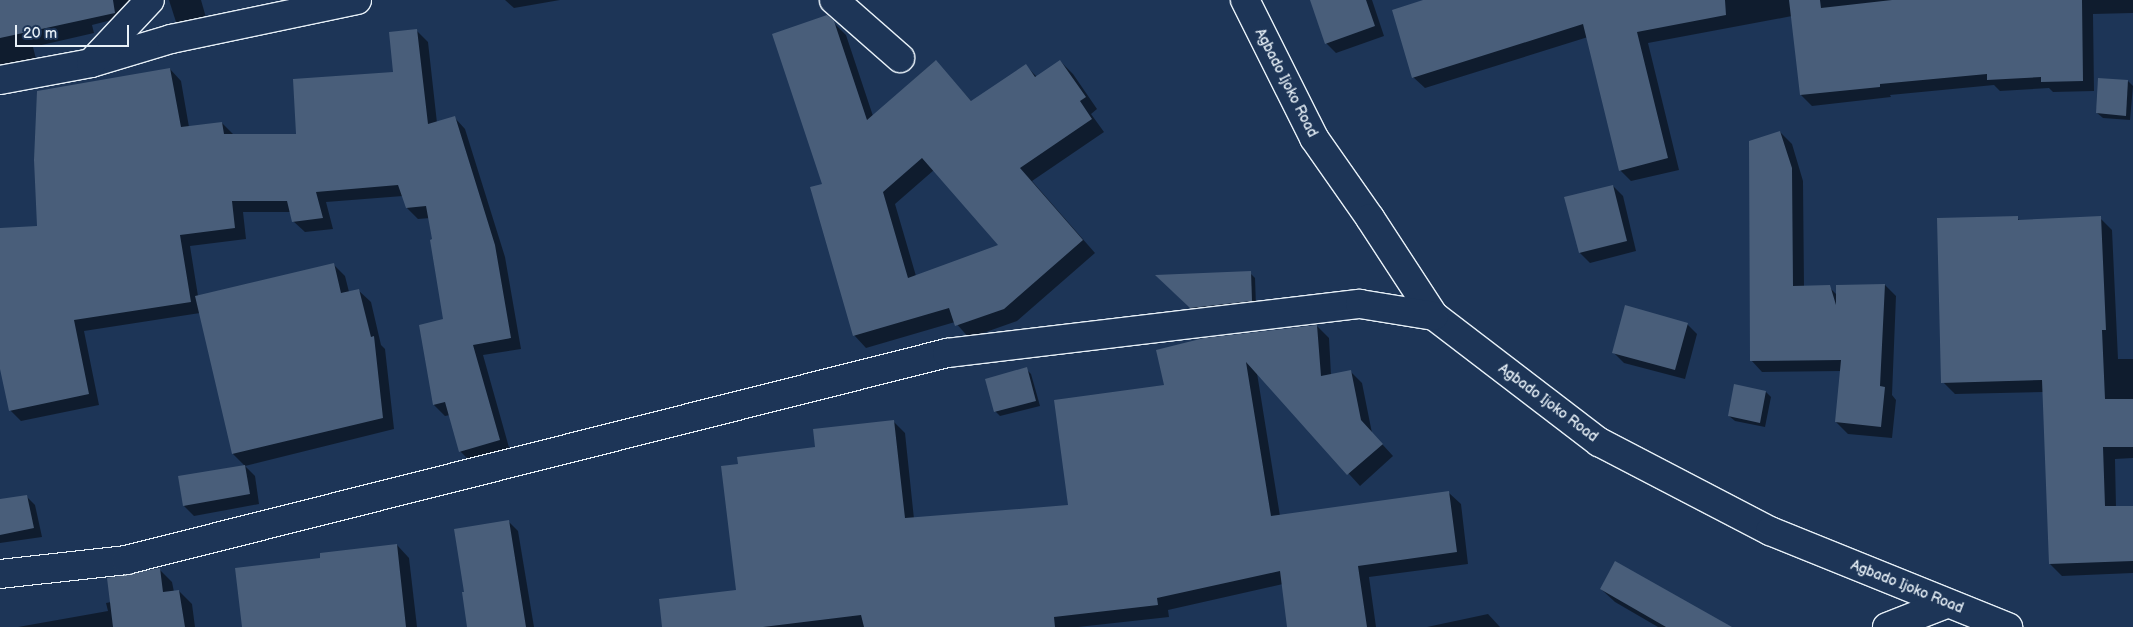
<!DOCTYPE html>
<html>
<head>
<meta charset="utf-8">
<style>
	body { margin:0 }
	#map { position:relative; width:2133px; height:627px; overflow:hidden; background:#1d3557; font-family:"Balsamiq Sans",sans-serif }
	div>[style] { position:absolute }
	.shadow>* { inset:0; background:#0007 }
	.building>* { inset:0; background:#495e7a }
	.roads { filter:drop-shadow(1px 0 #e8f1f8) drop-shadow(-1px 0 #e8f1f8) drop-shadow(0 1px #e8f1f8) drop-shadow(0 -1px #e8f1f8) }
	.minor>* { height:28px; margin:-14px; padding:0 14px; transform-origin:14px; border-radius:14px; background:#1d3557 }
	span { translate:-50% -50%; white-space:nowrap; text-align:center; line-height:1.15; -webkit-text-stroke:4px #1d3557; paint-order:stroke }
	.street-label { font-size:14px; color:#e8f1f8 }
	.scale { position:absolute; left:15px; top:25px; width:114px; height:22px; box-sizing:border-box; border:2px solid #e8f1f8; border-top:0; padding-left:6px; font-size:15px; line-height:18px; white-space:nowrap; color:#e8f1f8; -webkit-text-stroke:4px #1d3557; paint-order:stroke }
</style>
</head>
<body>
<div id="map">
	<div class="shadow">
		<i style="clip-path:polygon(0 0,156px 0,143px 12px,92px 25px,94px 33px,33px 47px,37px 63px,0 70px)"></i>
		<i style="clip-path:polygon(169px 0,201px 0,207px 21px,181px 27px,176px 22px)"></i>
		<i style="clip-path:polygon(505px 0,560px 0,514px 8px)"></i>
		<i style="clip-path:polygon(1311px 0,1372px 0,1384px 36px,1336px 53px,1326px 43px)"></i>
		<i style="clip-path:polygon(1428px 0,2133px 0,2133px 13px,2093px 14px,2094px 91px,2053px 92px,2049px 88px,2000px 91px,1994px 85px,1890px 95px,1891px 97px,1812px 106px,1801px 95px,1792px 16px,1648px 43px,1679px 170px,1631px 181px,1620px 170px,1588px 37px,1425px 88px,1413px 77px)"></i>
		<i style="clip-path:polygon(evenodd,833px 22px,846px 35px,873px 116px,935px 61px,972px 102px,1026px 66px,1037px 77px,1060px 61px,1073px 74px,1097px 109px,1091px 114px,1104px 132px,1032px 181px,1095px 253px,1017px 321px,969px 338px,955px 322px,866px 348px,854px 335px,823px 185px,833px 22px,934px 170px,1000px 246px,916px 276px,895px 204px,934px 170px)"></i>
		<i style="clip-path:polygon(417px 31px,428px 42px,437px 123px,454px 117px,465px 129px,505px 257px,521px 349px,483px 355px,510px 451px,471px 462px,460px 451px,450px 415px,445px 416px,434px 405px,445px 320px,434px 240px,430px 218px,418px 219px,407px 208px,403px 196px,326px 202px,333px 229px,305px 232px,293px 221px,291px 212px,243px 212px,246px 239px,190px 246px,198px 296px,333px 264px,345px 276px,349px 292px,358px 290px,371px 302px,381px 345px,385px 349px,394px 429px,245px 466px,233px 454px,200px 313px,84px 331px,99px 405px,21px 421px,10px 410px,0 362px,0 229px,39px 227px,170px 69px,181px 81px,189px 127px,222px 123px,234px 135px,297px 135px,394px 73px)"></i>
		<i style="clip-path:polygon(2128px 81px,2133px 86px,2130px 120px,2103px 118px,2097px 113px)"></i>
		<i style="clip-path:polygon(1780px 132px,1792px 144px,1803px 181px,1804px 287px,1829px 287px,1837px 295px,1885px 285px,1896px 296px,1892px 395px,1896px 400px,1892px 438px,1848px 434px,1836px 422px,1841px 371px,1762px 372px,1751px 360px)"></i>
		<i style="clip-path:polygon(1613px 186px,1623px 196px,1636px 251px,1590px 263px,1580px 253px)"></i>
		<i style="clip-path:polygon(2017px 218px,2021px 222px,2100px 218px,2112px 230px,2118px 359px,2133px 359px,2133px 458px,2115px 459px,2116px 507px,2133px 507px,2133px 573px,2062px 576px,2050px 564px,2044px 392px,1955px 394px,1943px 382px)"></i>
		<i style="clip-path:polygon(1250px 273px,1255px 278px,1256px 306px,1196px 313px,1158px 277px)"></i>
		<i style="clip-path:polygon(1687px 324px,1697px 334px,1685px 379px,1624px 363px,1614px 353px)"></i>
		<i style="clip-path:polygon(1317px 326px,1329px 338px,1331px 375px,1350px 371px,1362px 383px,1372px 433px,1393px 456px,1360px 486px,1257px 373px,1280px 516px,1449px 493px,1461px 504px,1468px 564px,1369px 577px,1376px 627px,1289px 627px,1283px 584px,1168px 610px,1169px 617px,1078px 627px,663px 627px,737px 591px,739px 465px,816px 448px,893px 421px,905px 433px,914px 519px,1069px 506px,1165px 386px)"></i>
		<i style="clip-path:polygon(1026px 369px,1031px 374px,1040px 406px,1000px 416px,995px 411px)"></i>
		<i style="clip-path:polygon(1766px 392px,1771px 397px,1765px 427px,1735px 421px,1729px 416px)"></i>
		<i style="clip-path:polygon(245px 466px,255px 476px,259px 504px,194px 516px,184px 506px)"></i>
		<i style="clip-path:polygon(26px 496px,35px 505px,42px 537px,0 543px,0 500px)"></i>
		<i style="clip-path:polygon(508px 521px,518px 531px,534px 627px,469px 627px)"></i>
		<i style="clip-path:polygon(397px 545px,409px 558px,417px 627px,243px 627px,322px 559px)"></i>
		<i style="clip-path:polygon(159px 569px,172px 582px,174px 592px,179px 591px,192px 604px,195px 627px,18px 627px,108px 611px,106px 603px,111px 602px)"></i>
		<i style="clip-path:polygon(1601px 589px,1729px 627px,1658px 627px,1615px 602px)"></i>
		<i style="clip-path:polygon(1488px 614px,1500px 627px,1427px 627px)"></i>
	</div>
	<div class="building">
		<i style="clip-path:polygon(0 0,113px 0,115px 13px,0 38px)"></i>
		<i style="clip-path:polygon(1310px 0,1366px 0,1375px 26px,1325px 44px)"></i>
		<i style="clip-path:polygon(1423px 0,1725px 0,1726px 15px,1637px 32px,1668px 158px,1619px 171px,1583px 24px,1412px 78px,1392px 10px)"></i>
		<i style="clip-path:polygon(1789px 0,1820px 0,1821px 8px,1892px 0,2082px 0,2083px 81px,2041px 82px,2041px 77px,1987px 80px,1987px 74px,1880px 84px,1880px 87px,1800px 95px)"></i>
		<i style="clip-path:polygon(evenodd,827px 15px,834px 21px,867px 120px,936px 60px,971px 101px,1026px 64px,1035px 77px,1060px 60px,1086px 97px,1080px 101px,1092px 119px,1020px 168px,1083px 240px,1004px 309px,955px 326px,949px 308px,853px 336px,810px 187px,822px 184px,772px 34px,827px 15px,922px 158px,998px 245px,908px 278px,883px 192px,922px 158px)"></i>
		<i style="clip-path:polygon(417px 29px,428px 124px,455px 116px,495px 245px,511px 338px,473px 345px,500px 440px,459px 452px,445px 402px,433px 405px,419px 325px,443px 319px,430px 240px,432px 239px,426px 206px,406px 208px,398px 185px,316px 192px,323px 218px,292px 222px,287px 201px,232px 201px,235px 228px,180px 235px,191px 302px,74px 320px,89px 394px,9px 411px,0 369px,0 228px,37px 226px,34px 160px,37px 91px,170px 68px,181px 127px,222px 122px,224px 134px,296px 134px,293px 79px,393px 72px,389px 32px)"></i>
		<i style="clip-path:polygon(2098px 78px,2128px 80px,2126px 116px,2096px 113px)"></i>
		<i style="clip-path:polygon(1780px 131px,1792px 168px,1793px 286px,1830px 285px,1836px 305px,1836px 285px,1885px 284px,1880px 386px,1885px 387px,1881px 427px,1835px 422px,1841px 360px,1750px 361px,1749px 141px)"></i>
		<i style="clip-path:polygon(1613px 185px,1627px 241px,1579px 253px,1564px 197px)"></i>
		<i style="clip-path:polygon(2018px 216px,2018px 220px,2101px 216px,2106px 330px,2102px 330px,2105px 399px,2133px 399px,2133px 447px,2103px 447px,2105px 506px,2133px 506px,2133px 561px,2049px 564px,2042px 380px,1941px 383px,1937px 218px)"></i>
		<i style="clip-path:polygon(334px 263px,341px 293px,359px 289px,371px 337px,374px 336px,383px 418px,232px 454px,195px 296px)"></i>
		<i style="clip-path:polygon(1251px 271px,1252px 301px,1190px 308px,1155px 275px)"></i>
		<i style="clip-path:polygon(1625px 305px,1688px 323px,1675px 370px,1612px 353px)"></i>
		<i style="clip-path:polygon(1317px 325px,1321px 376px,1351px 370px,1361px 420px,1383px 444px,1347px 475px,1246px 362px,1271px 516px,1449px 491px,1457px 552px,1358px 566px,1367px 627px,1287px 627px,1280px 571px,1157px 598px,1158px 605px,1054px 617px,1055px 627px,864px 627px,861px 615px,763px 627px,662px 627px,659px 599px,736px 590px,721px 466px,738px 464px,737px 457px,815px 447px,813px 429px,894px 420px,905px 518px,1068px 505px,1054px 400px,1164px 385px,1156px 350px,1204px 338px)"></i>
		<i style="clip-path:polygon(1027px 367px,1036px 401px,994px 412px,985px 379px)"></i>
		<i style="clip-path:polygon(1734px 384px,1766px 391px,1760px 423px,1728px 416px)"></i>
		<i style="clip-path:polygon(245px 465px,250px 494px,183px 506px,178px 476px)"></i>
		<i style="clip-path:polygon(27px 495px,34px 528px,0 535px,0 499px)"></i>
		<i style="clip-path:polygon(509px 520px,526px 627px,467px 627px,462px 592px,464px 592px,454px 529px)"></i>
		<i style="clip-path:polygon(397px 544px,406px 627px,242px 627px,235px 568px,320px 558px,320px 553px)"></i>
		<i style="clip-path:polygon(1615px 561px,1732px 627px,1666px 627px,1600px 589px)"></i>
		<i style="clip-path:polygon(160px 568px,163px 592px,179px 590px,185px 627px,113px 627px,107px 578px)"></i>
	</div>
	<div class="roads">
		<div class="minor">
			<i style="left:834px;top:0;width:88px;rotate:41.3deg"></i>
			<i style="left:1245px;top:0;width:154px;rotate:63.4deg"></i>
			<i style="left:1314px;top:138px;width:98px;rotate:55deg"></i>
			<i style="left:1370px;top:218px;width:117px;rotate:56.9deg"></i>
			<i style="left:1434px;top:316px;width:208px;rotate:37.4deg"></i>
			<i style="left:1599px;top:442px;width:193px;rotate:27.5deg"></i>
			<i style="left:1770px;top:531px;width:257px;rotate:22deg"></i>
			<i style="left:91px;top:63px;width:84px;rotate:-16.7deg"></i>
			<i style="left:171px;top:39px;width:190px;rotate:-11.8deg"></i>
			<i style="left:0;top:80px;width:93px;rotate:-10.6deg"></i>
			<i style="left:91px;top:63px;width:86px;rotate:-46.9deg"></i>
			<i style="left:0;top:574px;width:127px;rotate:-6.3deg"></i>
			<i style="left:126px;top:560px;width:847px;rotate:-14.15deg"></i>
			<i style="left:947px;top:353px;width:416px;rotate:-6.8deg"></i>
			<i style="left:1360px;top:304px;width:75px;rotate:9.2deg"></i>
			<i style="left:1887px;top:627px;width:63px;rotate:-21.3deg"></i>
		</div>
	</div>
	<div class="street-label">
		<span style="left:1286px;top:83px;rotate:63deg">Agbado Ijoko Road</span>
		<span style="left:1548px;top:403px;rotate:37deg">Agbado Ijoko Road</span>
		<span style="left:1907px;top:587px;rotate:22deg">Agbado Ijoko Road</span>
	</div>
	<div class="scale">20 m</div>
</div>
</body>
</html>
